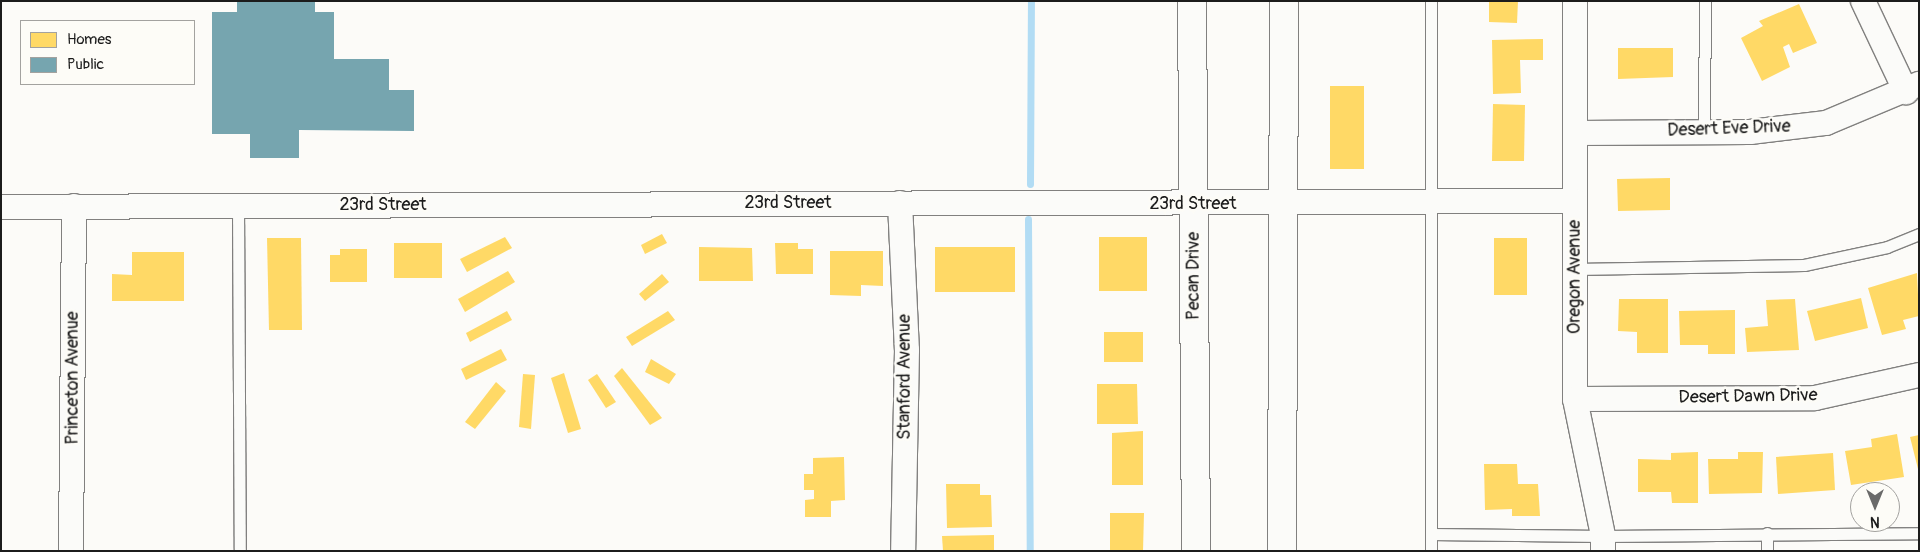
<!DOCTYPE html>
<html>
<head>
<meta charset="utf-8">
<style>
	body { margin:0 }
	#map { position:relative; width:1920px; height:552px; overflow:hidden; background:#fcfbf8; font-family:Pangolin,sans-serif }
	div>[style] { position:absolute }
	.homes>* { inset:0; background:#ffd966 }
	.public>* { inset:0; background:#76a5af }
	.stream>* { height:7px; margin:-3.5px; padding:0 3.5px; transform-origin:3.5px; border-radius:3.5px; background:#b2dcf4 }
	.roads { filter:drop-shadow(1px 0 #81807f) drop-shadow(-1px 0 #81807f) drop-shadow(0 1px #81807f) drop-shadow(0 -1px #81807f) }
	.lane>* { height:11px; margin:-5.5px; padding:0 5.5px; transform-origin:5.5px; border-radius:5.5px; background:#fbfbf9 }
	.street>* { height:24px; margin:-12px; padding:0 12px; transform-origin:12px; border-radius:12px; background:#fbfbf9 }
	.secondary>* { height:28px; margin:-14px; padding:0 14px; transform-origin:14px; border-radius:14px; background:#fbfbf9 }
	span { translate:-50% -50%; white-space:nowrap; text-align:center; line-height:1.15; -webkit-text-stroke:5px #fdfcf7; paint-order:stroke }
	.street-label { font-size:18px; color:#1c1c1c }
	.frame { position:absolute; inset:0; border:2px solid #1c1c1c; pointer-events:none }
	.legend { position:absolute; left:20px; top:20px; width:175px; height:65px; box-sizing:border-box; background:#fdfcf7; border:1px solid #a3a29f; margin:0; padding:6px 9px; list-style:none; font-size:15px; color:#1c1c1c }
	.legend li { display:flex; align-items:center; gap:10px; height:25px }
	.legend b { width:25px; border:1px solid #a3a29f }
	.north { position:absolute; left:1850px; top:482px; width:50px; height:50px; box-sizing:border-box; background:#fdfcf7; border:1px solid #a3a29f; border-radius:50%; rotate:180deg; font-size:14px; font-weight:700; line-height:20px; text-align:center; color:#1c1c1c }
	.north::after { content:''; display:block; margin:auto; width:18px; height:22px; background:#6a6a69; clip-path:polygon(50% 0,100% 100%,50% 72%,0 100%) }
</style>
</head>
<body>
<div id="map">
	<div class="homes">
		<i style="clip-path:polygon(1489px 1px,1518px 1px,1517px 23px,1489px 22px)"></i>
		<i style="clip-path:polygon(1799px 4px,1817px 43px,1793px 53px,1789px 44px,1783px 47px,1790px 67px,1762px 81px,1741px 38px,1763px 26px,1759px 21px)"></i>
		<i style="clip-path:polygon(1543px 39px,1543px 60px,1520px 60px,1521px 93px,1493px 94px,1492px 40px)"></i>
		<i style="clip-path:polygon(1618px 48px,1673px 48px,1673px 77px,1618px 79px)"></i>
		<i style="clip-path:polygon(1330px 86px,1364px 86px,1364px 169px,1330px 169px)"></i>
		<i style="clip-path:polygon(1493px 104px,1525px 105px,1524px 161px,1492px 161px)"></i>
		<i style="clip-path:polygon(1670px 178px,1670px 210px,1618px 211px,1617px 179px)"></i>
		<i style="clip-path:polygon(662px 234px,667px 243px,645px 254px,641px 245px)"></i>
		<i style="clip-path:polygon(505px 237px,512px 248px,467px 272px,460px 259px)"></i>
		<i style="clip-path:polygon(1099px 237px,1147px 237px,1147px 291px,1099px 291px)"></i>
		<i style="clip-path:polygon(267px 238px,301px 238px,302px 330px,269px 330px)"></i>
		<i style="clip-path:polygon(1494px 238px,1527px 238px,1527px 295px,1494px 295px)"></i>
		<i style="clip-path:polygon(394px 243px,442px 243px,442px 278px,394px 278px)"></i>
		<i style="clip-path:polygon(775px 243px,798px 243px,798px 249px,813px 249px,813px 274px,776px 274px)"></i>
		<i style="clip-path:polygon(699px 247px,752px 248px,753px 281px,699px 281px)"></i>
		<i style="clip-path:polygon(935px 247px,1015px 247px,1015px 292px,935px 292px)"></i>
		<i style="clip-path:polygon(340px 249px,367px 249px,367px 282px,330px 282px,330px 255px,340px 255px)"></i>
		<i style="clip-path:polygon(830px 251px,883px 251px,883px 286px,861px 285px,861px 296px,830px 295px)"></i>
		<i style="clip-path:polygon(132px 252px,184px 252px,184px 301px,112px 301px,112px 274px,132px 275px)"></i>
		<i style="clip-path:polygon(508px 271px,515px 282px,465px 312px,458px 299px)"></i>
		<i style="clip-path:polygon(1917px 273px,1919px 316px,1903px 320px,1906px 329px,1882px 335px,1868px 288px)"></i>
		<i style="clip-path:polygon(662px 274px,669px 282px,645px 301px,639px 294px)"></i>
		<i style="clip-path:polygon(1861px 298px,1868px 328px,1815px 341px,1807px 311px)"></i>
		<i style="clip-path:polygon(1619px 299px,1668px 299px,1668px 353px,1637px 353px,1637px 332px,1618px 331px)"></i>
		<i style="clip-path:polygon(1795px 299px,1799px 350px,1747px 352px,1745px 328px,1768px 326px,1766px 300px)"></i>
		<i style="clip-path:polygon(1735px 310px,1735px 354px,1708px 354px,1708px 345px,1680px 345px,1679px 311px)"></i>
		<i style="clip-path:polygon(507px 311px,512px 320px,470px 342px,466px 333px)"></i>
		<i style="clip-path:polygon(668px 311px,675px 320px,632px 346px,626px 337px)"></i>
		<i style="clip-path:polygon(1104px 332px,1143px 332px,1143px 362px,1104px 362px)"></i>
		<i style="clip-path:polygon(501px 349px,507px 360px,466px 380px,461px 369px)"></i>
		<i style="clip-path:polygon(651px 359px,676px 374px,669px 384px,645px 372px)"></i>
		<i style="clip-path:polygon(622px 368px,662px 418px,650px 425px,614px 376px)"></i>
		<i style="clip-path:polygon(564px 373px,581px 429px,568px 433px,551px 378px)"></i>
		<i style="clip-path:polygon(523px 374px,535px 375px,531px 429px,519px 427px)"></i>
		<i style="clip-path:polygon(597px 374px,616px 402px,606px 408px,588px 380px)"></i>
		<i style="clip-path:polygon(496px 382px,506px 391px,475px 429px,465px 422px)"></i>
		<i style="clip-path:polygon(1097px 384px,1137px 384px,1138px 424px,1097px 424px)"></i>
		<i style="clip-path:polygon(1143px 431px,1143px 485px,1112px 485px,1112px 433px)"></i>
		<i style="clip-path:polygon(1897px 434px,1904px 477px,1851px 485px,1845px 451px,1872px 447px,1871px 439px)"></i>
		<i style="clip-path:polygon(1919px 435px,1919px 469px,1918px 469px,1910px 437px)"></i>
		<i style="clip-path:polygon(1698px 452px,1698px 503px,1672px 503px,1671px 492px,1638px 492px,1638px 459px,1671px 460px,1671px 453px)"></i>
		<i style="clip-path:polygon(1738px 452px,1763px 452px,1762px 493px,1709px 494px,1708px 459px,1738px 459px)"></i>
		<i style="clip-path:polygon(1833px 453px,1835px 490px,1778px 494px,1776px 457px)"></i>
		<i style="clip-path:polygon(844px 457px,845px 500px,831px 501px,831px 517px,805px 517px,805px 500px,814px 499px,814px 490px,804px 490px,804px 474px,813px 474px,813px 458px)"></i>
		<i style="clip-path:polygon(1484px 464px,1517px 464px,1518px 484px,1538px 484px,1540px 516px,1512px 516px,1512px 509px,1485px 510px)"></i>
		<i style="clip-path:polygon(946px 484px,980px 484px,980px 495px,991px 495px,992px 527px,947px 528px)"></i>
		<i style="clip-path:polygon(1110px 513px,1144px 513px,1143px 551px,1110px 551px)"></i>
		<i style="clip-path:polygon(994px 535px,994px 551px,943px 551px,942px 536px)"></i>
	</div>
	<div class="public">
		<i style="clip-path:polygon(237px 1px,315px 1px,315px 12px,334px 12px,334px 59px,389px 59px,389px 90px,414px 90px,414px 131px,299px 130px,299px 158px,250px 158px,250px 134px,212px 134px,212px 12px,237px 12px)"></i>
	</div>
	<div class="stream">
		<i style="left:1030px;top:184px;width:183px;rotate:-89.7deg"></i>
		<i style="left:1028px;top:219px;width:332px;rotate:89.7deg"></i>
	</div>
	<div class="roads">
		<div class="lane">
			<i style="left:1431px;top:1px;width:550px;rotate:90deg"></i>
			<i style="left:1704px;top:132px;width:131px;rotate:-89.6deg"></i>
			<i style="left:238px;top:206px;width:345px;rotate:89.7deg"></i>
			<i style="left:1575px;top:269px;width:229px;rotate:-1deg"></i>
			<i style="left:1804px;top:265px;width:85px;rotate:-12.2deg"></i>
			<i style="left:1887px;top:247px;width:35px;rotate:-22deg"></i>
			<i style="left:1767px;top:533px;width:18px;rotate:90deg"></i>
			<i style="left:1431px;top:534px;width:172px;rotate:0.7deg"></i>
			<i style="left:1603px;top:536px;width:316px;rotate:-0.5deg"></i>
		</div>
		<div class="street">
			<i style="left:1575px;top:1px;width:398px;rotate:90deg"></i>
			<i style="left:1575px;top:399px;width:140px;rotate:78.4deg"></i>
			<i style="left:1603px;top:536px;width:15px;rotate:90deg"></i>
			<i style="left:1863px;top:1px;width:101px;rotate:64.7deg"></i>
			<i style="left:1576px;top:133px;width:174px;rotate:-0.3deg"></i>
			<i style="left:1750px;top:132px;width:77px;rotate:-6.8deg"></i>
			<i style="left:1826px;top:123px;width:101px;rotate:-22.8deg"></i>
			<i style="left:900px;top:203px;width:147px;rotate:87.3deg"></i>
			<i style="left:907px;top:350px;width:201px;rotate:91.1deg"></i>
			<i style="left:1px;top:207px;width:1573px;rotate:-0.22deg"></i>
			<i style="left:1575px;top:399px;width:240px;rotate:-0.2deg"></i>
			<i style="left:1815px;top:398px;width:107px;rotate:-12.5deg"></i>
			<i style="left:71px;top:551px;width:345px;rotate:-89.5deg"></i>
		</div>
		<div class="secondary">
			<i style="left:1192px;top:1px;width:550px;rotate:89.58deg"></i>
			<i style="left:1282px;top:551px;width:550px;rotate:-89.79deg"></i>
		</div>
	</div>
	<div class="street-label">
		<span style="left:1729px;top:129px;rotate:-2deg">Desert Eve Drive</span>
		<span style="left:788px;top:203px">23rd Street</span>
		<span style="left:1193px;top:204px">23rd Street</span>
		<span style="left:383px;top:205px">23rd Street</span>
		<span style="left:1194px;top:276px;rotate:-90deg">Pecan Drive</span>
		<span style="left:1575px;top:277px;rotate:-90deg">Oregon Avenue</span>
		<span style="left:905px;top:377px;rotate:-90deg">Stanford Avenue</span>
		<span style="left:73px;top:378px;rotate:-90deg">Princeton Avenue</span>
		<span style="left:1748px;top:397px;rotate:-1deg">Desert Dawn Drive</span>
	</div>
	<div class="frame"></div>
	<ul class="legend">
	<li><b style="height:14px;background:#ffd966"></b>Homes</li>
	<li><b style="height:14px;background:#76a5af"></b>Public</li>
	</ul>
	<div class="north">N</div>
</div>
</body>
</html>
